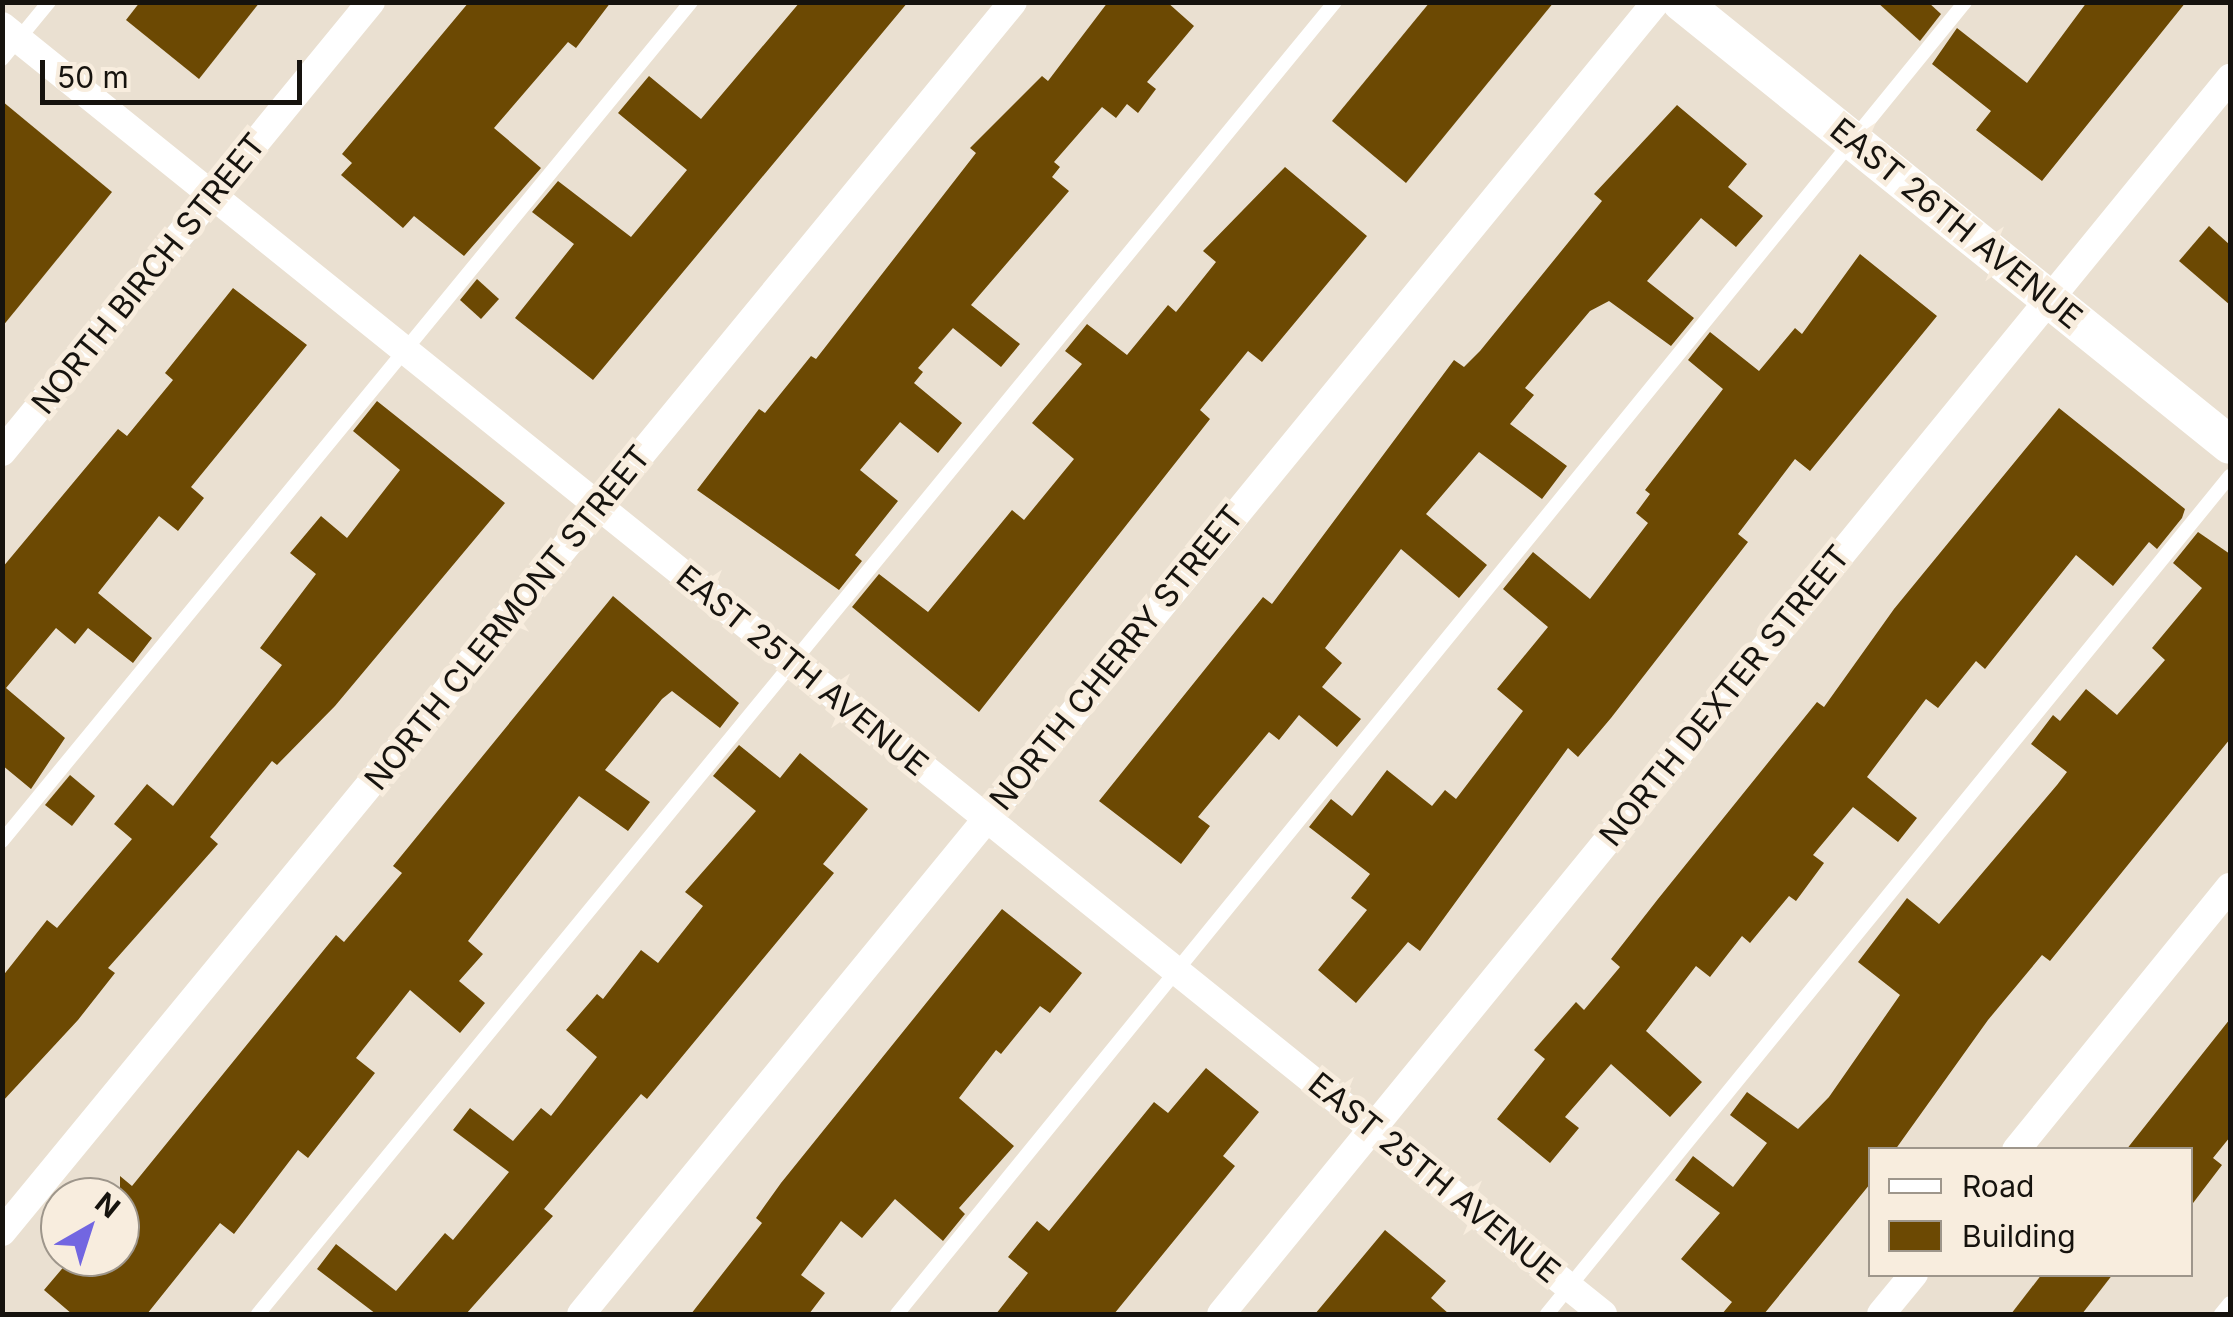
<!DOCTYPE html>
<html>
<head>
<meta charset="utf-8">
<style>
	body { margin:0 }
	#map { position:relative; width:2233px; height:1317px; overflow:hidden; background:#eae0d1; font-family:Inter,sans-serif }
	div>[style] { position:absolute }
	.building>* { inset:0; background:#6c4903 }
	.lane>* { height:14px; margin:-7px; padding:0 7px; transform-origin:7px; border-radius:7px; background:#fff }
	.street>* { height:28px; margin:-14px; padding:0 14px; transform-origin:14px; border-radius:14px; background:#fff }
	.secondary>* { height:38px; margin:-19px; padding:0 19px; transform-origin:19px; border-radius:19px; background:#fff }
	span { translate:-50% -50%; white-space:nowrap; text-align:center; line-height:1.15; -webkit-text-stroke:10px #f8edde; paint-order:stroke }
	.street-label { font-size:32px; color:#16130e }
	.frame { position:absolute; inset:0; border:5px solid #16130e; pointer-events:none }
	.legend { position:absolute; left:1868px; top:1147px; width:325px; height:130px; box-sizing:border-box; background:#f8edde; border:2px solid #9e968b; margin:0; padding:12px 18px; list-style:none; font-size:30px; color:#16130e }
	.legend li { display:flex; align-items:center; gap:20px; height:50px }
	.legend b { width:50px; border:2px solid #9e968b }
	.north { position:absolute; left:40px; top:1177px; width:100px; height:100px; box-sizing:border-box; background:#f8edde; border:2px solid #9e968b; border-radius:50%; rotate:39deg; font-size:28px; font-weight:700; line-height:40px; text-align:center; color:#16130e }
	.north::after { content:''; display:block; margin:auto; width:35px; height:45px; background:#7266e1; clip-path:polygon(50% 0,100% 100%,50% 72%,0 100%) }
	.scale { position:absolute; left:40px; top:60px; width:262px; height:45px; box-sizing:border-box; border:5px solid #16130e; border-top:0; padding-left:12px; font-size:30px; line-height:35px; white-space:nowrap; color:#16130e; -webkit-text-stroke:8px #f8edde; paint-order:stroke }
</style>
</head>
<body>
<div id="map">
	<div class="building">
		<i style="clip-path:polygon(140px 2px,260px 2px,199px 79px,126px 20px)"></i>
		<i style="clip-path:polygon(469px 2px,611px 2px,576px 48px,568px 42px,494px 128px,541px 168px,464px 256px,414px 216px,403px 228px,341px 175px,352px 163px,342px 154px)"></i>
		<i style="clip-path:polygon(800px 2px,908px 2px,593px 380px,515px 318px,574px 244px,532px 212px,558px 181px,631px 237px,687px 170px,618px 113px,649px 76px,701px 119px)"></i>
		<i style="clip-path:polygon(1108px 2px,1167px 2px,1194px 26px,1147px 82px,1156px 89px,1138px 113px,1127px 104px,1116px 118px,1102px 107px,1054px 162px,1060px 167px,1052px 177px,1069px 191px,971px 305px,1020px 344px,1001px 367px,953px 328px,918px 368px,923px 372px,914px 383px,962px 423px,938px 453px,900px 422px,860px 470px,898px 501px,855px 555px,862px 561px,839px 590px,697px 490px,759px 409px,765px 413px,811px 356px,816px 359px,976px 153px,970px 148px,1042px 76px,1048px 81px)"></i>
		<i style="clip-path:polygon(1430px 2px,1554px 2px,1406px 183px,1332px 121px)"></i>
		<i style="clip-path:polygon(1877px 2px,1928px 2px,1941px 14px,1920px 41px)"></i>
		<i style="clip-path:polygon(2087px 2px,2186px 2px,2042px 181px,1976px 130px,1991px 111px,1932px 64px,1957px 28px,2027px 83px)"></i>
		<i style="clip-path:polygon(2px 101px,112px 192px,2px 327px)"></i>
		<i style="clip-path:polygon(1677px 105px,1747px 164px,1728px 187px,1763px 216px,1736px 247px,1701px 218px,1647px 281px,1694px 318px,1671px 346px,1609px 301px,1590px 311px,1525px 388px,1534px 395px,1510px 424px,1567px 466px,1542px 499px,1479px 452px,1426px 514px,1487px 565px,1459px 598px,1401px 549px,1325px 648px,1342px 663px,1322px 687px,1361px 719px,1337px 747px,1299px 715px,1279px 740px,1269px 732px,1198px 817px,1210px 826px,1181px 864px,1099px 801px,1263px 597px,1272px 604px,1454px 360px,1464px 367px,1480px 351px,1602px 201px,1594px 194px)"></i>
		<i style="clip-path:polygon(1285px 167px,1367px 236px,1262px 362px,1248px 351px,1200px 410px,1210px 419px,979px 712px,852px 607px,879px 574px,928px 612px,1012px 510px,1024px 520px,1074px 459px,1032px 423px,1082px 364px,1065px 351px,1087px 324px,1127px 355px,1168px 305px,1176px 312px,1216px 262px,1203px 251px)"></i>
		<i style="clip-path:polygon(2209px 226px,2230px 245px,2230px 305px,2179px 261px)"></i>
		<i style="clip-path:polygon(1860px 254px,1937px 316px,1810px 471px,1795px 459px,1738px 534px,1748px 542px,1611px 718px,1578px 757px,1568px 748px,1420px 951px,1408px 942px,1356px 1003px,1318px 970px,1367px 910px,1351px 898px,1370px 874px,1309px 827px,1331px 799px,1352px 816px,1387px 770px,1432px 806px,1445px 790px,1456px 799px,1523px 711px,1497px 689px,1548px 627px,1503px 589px,1533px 552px,1590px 599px,1648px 523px,1636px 513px,1650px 494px,1645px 490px,1723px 389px,1688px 360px,1710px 332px,1759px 371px,1795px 328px,1802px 334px)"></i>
		<i style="clip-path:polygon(477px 279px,499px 299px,481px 319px,460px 300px)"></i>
		<i style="clip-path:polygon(233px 288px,307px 345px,191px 487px,204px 498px,178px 531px,159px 516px,98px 593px,152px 638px,133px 663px,88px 628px,75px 644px,56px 628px,6px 688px,65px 738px,31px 789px,2px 765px,2px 568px,118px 429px,127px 436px,173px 380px,165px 373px)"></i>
		<i style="clip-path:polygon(377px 401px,505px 503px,335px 706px,277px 765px,272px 761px,210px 837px,218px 844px,108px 968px,115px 973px,78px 1020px,2px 1102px,2px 977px,47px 920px,57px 928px,132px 839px,114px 824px,147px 784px,173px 806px,282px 665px,260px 648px,316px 574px,290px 553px,321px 516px,347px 538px,400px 470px,353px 431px)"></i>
		<i style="clip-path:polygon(2059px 408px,2185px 509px,2182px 518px,2157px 549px,2149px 542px,2113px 586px,2076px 555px,1985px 669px,1976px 661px,1938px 708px,1926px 699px,1867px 777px,1917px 818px,1898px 842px,1853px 807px,1813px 855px,1824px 863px,1796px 901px,1789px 896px,1750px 943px,1742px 936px,1710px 977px,1696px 966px,1646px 1031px,1702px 1082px,1670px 1117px,1611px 1064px,1565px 1117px,1579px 1128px,1550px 1163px,1497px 1119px,1545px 1059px,1534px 1050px,1576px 1002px,1584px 1010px,1620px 967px,1611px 959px,1658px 899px,1817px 702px,1824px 707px,1894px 609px)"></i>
		<i style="clip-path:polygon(2198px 532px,2230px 554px,2230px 739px,2050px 961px,2042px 955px,1988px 1020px,1895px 1150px,1870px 1150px,1870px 1184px,1764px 1314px,1722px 1314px,1732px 1302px,1681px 1259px,1720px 1213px,1675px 1180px,1693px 1156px,1733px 1187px,1767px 1143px,1730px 1115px,1747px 1092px,1798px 1129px,1829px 1097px,1900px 995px,1858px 962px,1907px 898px,1939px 924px,2057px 785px,2067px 772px,2031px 744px,2053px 715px,2060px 721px,2086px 689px,2117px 715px,2165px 660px,2152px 648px,2202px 588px,2173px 563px)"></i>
		<i style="clip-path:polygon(613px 596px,739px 703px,720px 728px,672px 691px,662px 699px,605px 770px,650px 802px,628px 831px,579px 796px,468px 941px,483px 954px,459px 981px,485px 1003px,460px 1033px,410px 990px,356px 1058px,375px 1073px,308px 1158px,298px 1150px,234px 1234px,220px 1223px,147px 1314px,72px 1314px,44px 1290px,72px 1257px,120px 1257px,120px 1176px,132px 1186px,336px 935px,344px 942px,402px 873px,393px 866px)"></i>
		<i style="clip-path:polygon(739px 745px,780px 778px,800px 753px,868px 809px,823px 864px,834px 873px,647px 1099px,641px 1094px,544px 1209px,553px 1216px,466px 1314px,376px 1314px,317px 1269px,336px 1244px,396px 1291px,445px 1233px,453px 1240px,509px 1172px,453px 1130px,470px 1108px,513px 1141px,541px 1108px,551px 1116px,597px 1057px,566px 1030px,597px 994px,603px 999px,641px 950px,658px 963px,703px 906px,685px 892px,756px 811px,713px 776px)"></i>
		<i style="clip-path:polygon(70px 775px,95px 796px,72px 826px,45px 805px)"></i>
		<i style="clip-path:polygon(1002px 909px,1082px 973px,1050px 1013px,1040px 1006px,1001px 1054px,996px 1050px,959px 1098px,1014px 1146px,959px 1208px,965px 1214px,943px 1241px,895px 1199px,862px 1238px,841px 1221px,801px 1275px,825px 1293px,809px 1314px,691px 1314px,762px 1223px,756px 1218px,781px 1183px)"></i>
		<i style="clip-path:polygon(2230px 1019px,2230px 1137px,2213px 1158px,2222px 1165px,2190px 1207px,2190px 1150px,2126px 1150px)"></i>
		<i style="clip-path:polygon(1206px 1068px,1259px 1112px,1223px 1156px,1235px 1166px,1114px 1314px,996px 1314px,1028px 1273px,1008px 1257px,1037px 1221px,1049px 1231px,1154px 1102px,1168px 1113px)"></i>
		<i style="clip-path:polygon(1385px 1230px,1446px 1281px,1431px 1298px,1449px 1314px,1315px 1314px)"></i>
		<i style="clip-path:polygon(2042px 1274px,2113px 1274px,2082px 1314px,2011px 1314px)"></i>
	</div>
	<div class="lane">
		<i style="left:2px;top:59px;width:74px;rotate:-50.5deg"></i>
		<i style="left:2px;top:841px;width:1086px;rotate:-50.61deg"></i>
		<i style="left:258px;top:1314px;width:1697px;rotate:-50.62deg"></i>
		<i style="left:897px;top:1314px;width:1692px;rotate:-50.85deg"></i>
		<i style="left:1547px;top:1314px;width:1081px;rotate:-50.82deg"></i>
		<i style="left:2221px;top:1314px;width:14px;rotate:-51deg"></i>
	</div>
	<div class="street">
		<i style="left:2px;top:26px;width:2055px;rotate:38.82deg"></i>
		<i style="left:2px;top:452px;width:582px;rotate:-50.65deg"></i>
		<i style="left:2016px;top:1150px;width:339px;rotate:-50.9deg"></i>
		<i style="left:2px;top:1232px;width:1592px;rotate:-50.58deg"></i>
		<i style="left:581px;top:1314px;width:1696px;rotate:-50.67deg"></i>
		<i style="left:1221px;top:1314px;width:1596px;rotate:-50.77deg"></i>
		<i style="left:1881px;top:1314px;width:52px;rotate:-50.5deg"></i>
	</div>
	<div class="secondary">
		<i style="left:1681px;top:2px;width:705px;rotate:38.9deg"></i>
	</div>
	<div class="street-label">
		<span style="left:1956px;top:224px;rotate:39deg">EAST 26TH AVENUE</span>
		<span style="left:149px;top:274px;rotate:-51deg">NORTH BIRCH STREET</span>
		<span style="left:508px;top:618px;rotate:-51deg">NORTH CLERMONT STREET</span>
		<span style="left:1117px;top:658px;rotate:-51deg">NORTH CHERRY STREET</span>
		<span style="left:802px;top:671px;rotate:39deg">EAST 25TH AVENUE</span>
		<span style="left:1725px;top:696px;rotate:-51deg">NORTH DEXTER STREET</span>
		<span style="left:1434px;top:1178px;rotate:39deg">EAST 25TH AVENUE</span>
	</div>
	<div class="frame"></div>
	<ul class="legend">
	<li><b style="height:12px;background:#fff"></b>Road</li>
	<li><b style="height:28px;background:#6c4903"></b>Building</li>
	</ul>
	<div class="north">N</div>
	<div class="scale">50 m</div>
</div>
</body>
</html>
